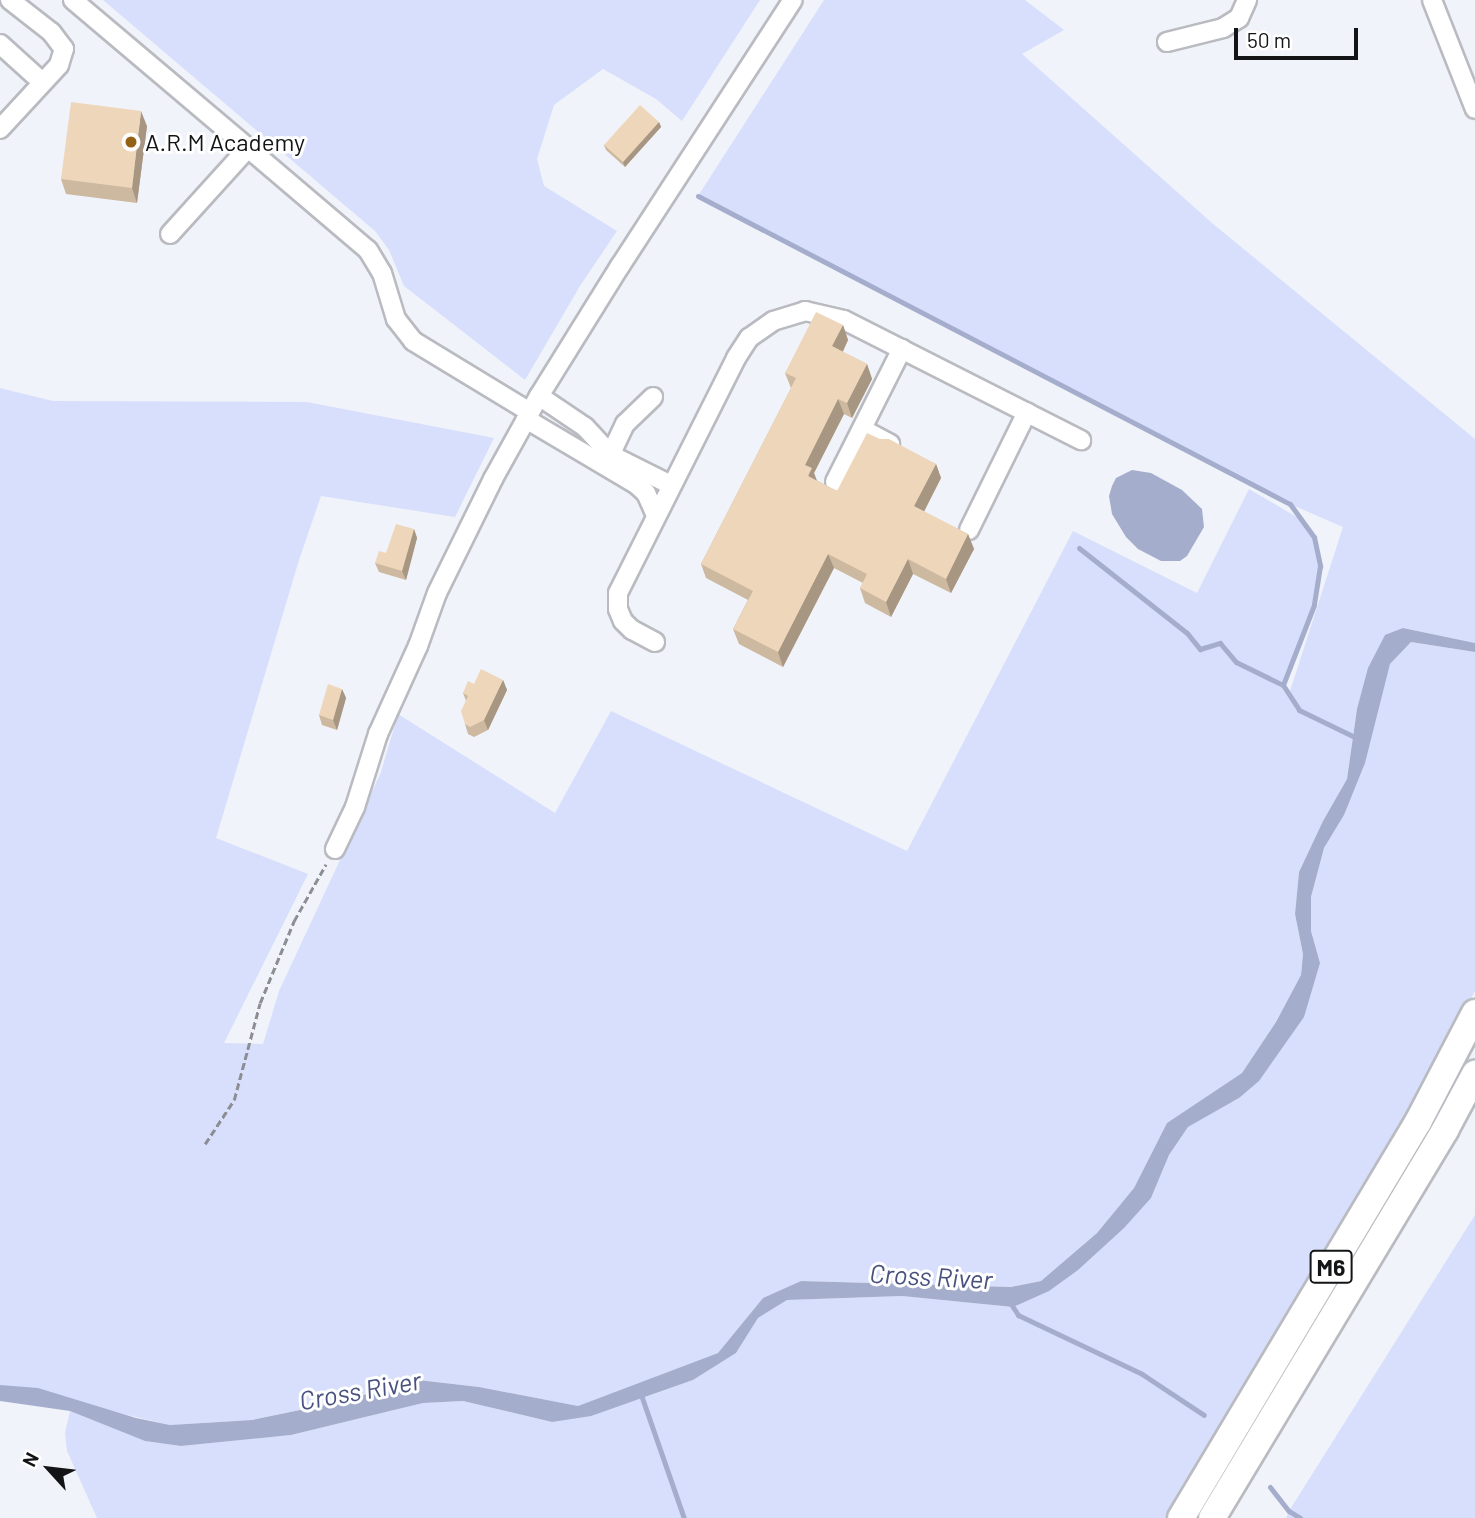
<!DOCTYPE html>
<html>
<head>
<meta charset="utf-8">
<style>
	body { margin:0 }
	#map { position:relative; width:1475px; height:1518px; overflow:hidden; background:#f1f3fa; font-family:Barlow,sans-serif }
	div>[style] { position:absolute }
	.green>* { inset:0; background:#d8dffc }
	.water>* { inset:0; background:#a5adcc }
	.stream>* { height:5px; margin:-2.5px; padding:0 2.5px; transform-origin:2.5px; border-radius:2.5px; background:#a5adcc }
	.path>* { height:2.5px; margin-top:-1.25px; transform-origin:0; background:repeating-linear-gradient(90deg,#8d8e93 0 7px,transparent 0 10.5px) }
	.roads { filter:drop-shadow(2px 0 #b9bbc1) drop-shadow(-2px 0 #b9bbc1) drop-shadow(0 2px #b9bbc1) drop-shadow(0 -2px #b9bbc1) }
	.minor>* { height:18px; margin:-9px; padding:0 9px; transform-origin:9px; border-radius:9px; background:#fff }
	.highway>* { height:26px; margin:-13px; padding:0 13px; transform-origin:13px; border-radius:13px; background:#fff }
	.wall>* { inset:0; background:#cdb8a0 }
	.shaded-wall>* { inset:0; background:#a79682 }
	.building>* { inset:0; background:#eed6ba }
	.dots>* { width:19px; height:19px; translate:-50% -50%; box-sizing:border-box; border:4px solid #fff; border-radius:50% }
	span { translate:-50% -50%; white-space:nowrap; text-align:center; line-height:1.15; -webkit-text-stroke:6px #fff; paint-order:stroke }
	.shield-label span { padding:2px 5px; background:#fff; border:2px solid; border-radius:5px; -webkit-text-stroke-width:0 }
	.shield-label { font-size:23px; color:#131416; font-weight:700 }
	.poi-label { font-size:24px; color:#131416 }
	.left { translate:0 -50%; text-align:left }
	.water-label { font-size:26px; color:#49527f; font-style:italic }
	.north { position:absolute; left:14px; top:1434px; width:70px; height:70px; -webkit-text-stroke:5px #fff; paint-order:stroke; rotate:297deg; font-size:19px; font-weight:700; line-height:28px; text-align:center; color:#131416 }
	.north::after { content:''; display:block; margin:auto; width:24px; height:32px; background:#131416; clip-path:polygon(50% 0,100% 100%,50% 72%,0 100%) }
	.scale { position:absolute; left:1234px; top:28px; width:124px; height:32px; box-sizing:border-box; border:4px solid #131416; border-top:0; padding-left:9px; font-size:21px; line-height:24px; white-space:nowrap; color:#131416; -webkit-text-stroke:5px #fff; paint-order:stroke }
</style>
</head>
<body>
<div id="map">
	<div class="green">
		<i style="clip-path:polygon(103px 0,760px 0,682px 121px,656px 99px,603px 69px,554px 105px,537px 159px,544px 186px,617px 231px,580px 286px,525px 380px,404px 286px,389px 250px,375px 231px)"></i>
		<i style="clip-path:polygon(824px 0,1025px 0,1064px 30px,1022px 54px,1212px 223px,1475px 439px,1475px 643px,1403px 628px,1357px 709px,1347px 779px,1323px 821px,1299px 872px,1295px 914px,1303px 954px,1301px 975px,1276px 1022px,1242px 1073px,1167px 1123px,1134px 1188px,1097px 1233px,1041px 1281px,1011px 1287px,801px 1281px,763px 1298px,718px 1353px,578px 1406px,479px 1387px,418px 1380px,334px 1403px,252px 1420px,170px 1425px,0 1385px,0 388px,53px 401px,307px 402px,494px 438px,455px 517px,321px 496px,299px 560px,216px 838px,308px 874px,224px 1043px,263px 1044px,279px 991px,381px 772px,398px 714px,555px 813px,611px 711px,907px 851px,1073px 531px,1197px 593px,1249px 489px,1302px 520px,1314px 537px,1320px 566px,1314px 605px,1283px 685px,1289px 694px,1343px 527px,1290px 504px,698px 196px)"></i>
		<i style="clip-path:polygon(1411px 642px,1475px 652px,1475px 991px,1346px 1219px,1166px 1518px,97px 1518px,67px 1451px,65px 1433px,70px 1411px,145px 1441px,181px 1446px,291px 1435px,423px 1403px,463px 1401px,552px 1422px,643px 1398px,693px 1380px,736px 1353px,758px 1318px,787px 1300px,902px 1296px,1013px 1307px,1151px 1198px,1169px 1155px,1188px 1127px,1239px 1098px,1320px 963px,1311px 931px,1311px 897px,1324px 848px,1344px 815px,1390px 664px)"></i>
		<i style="clip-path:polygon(1475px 1215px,1475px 1518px,1286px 1518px,1289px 1511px)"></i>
	</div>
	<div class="water">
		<i style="clip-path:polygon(1132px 470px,1151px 473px,1182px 490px,1202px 509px,1204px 527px,1187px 556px,1180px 561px,1161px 561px,1138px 549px,1126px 537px,1112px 514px,1109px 496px,1112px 486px,1116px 478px)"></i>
		<i style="clip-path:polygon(1403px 628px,1475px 643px,1475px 652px,1411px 642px,1390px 664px,1365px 763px,1344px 815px,1324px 848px,1311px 897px,1311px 931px,1320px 963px,1304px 1017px,1259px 1081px,1239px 1098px,1188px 1127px,1169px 1155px,1151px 1198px,1124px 1228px,1078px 1270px,1049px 1291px,1013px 1307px,902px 1296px,787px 1300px,758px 1318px,736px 1353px,693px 1380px,591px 1416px,552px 1422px,463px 1401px,423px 1403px,291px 1435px,181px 1446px,145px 1441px,70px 1411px,0 1401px,0 1385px,38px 1388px,136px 1418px,170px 1425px,252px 1420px,334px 1403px,418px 1380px,479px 1387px,578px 1406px,718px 1353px,763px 1298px,801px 1281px,1011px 1287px,1041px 1281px,1097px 1233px,1134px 1188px,1167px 1123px,1242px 1073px,1276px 1022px,1301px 975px,1303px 954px,1295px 914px,1299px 872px,1323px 821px,1347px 779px,1357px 709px,1368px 668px,1385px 635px)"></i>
	</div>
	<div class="stream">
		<i style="left:698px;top:196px;width:667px;rotate:27.49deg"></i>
		<i style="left:1290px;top:504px;width:41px;rotate:54deg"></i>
		<i style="left:1314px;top:537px;width:30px;rotate:78deg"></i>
		<i style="left:1320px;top:566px;width:39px;rotate:99deg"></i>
		<i style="left:1314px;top:605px;width:86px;rotate:111.2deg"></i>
		<i style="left:1283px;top:685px;width:30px;rotate:57deg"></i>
		<i style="left:1299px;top:710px;width:67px;rotate:25.8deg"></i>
		<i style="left:1079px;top:548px;width:137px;rotate:38.2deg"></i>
		<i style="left:1187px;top:633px;width:21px;rotate:51deg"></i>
		<i style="left:1200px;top:649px;width:21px;rotate:-17deg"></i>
		<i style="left:1220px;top:643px;width:25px;rotate:50deg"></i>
		<i style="left:1236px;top:662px;width:52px;rotate:26.1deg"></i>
		<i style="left:1009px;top:1301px;width:17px;rotate:57deg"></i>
		<i style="left:1018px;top:1315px;width:137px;rotate:25.4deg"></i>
		<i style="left:1142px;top:1374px;width:74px;rotate:33.5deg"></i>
		<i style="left:640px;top:1392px;width:133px;rotate:70.8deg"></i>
		<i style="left:1270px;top:1487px;width:31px;rotate:52deg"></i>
		<i style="left:1289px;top:1511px;width:13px;rotate:32deg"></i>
	</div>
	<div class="path">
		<i style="left:205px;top:1144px;width:53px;rotate:-56.6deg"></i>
		<i style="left:234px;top:1100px;width:100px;rotate:-75deg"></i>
		<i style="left:260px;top:1003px;width:89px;rotate:-67.5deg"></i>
		<i style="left:294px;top:921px;width:65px;rotate:-60.7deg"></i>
	</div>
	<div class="roads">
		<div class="minor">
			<i style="left:73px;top:0;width:229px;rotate:40.2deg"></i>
			<i style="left:248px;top:148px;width:116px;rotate:132.2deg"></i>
			<i style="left:1432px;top:0;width:117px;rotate:68.5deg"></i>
			<i style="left:1167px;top:42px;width:58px;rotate:-14deg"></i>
			<i style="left:1223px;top:28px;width:19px;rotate:-32deg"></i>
			<i style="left:1239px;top:18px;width:20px;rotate:-66deg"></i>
			<i style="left:0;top:44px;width:57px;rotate:42.1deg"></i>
			<i style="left:0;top:129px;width:87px;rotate:-47.3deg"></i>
			<i style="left:59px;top:65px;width:17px;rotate:-73deg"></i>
			<i style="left:64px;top:49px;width:21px;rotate:-127deg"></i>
			<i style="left:51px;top:32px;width:52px;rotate:-142deg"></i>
			<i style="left:248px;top:148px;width:157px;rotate:40.4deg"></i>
			<i style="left:368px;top:250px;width:27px;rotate:59deg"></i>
			<i style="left:382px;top:273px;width:48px;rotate:73.1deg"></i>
			<i style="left:396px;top:319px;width:28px;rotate:52deg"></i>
			<i style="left:413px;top:341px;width:137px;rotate:31.3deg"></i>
			<i style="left:539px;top:396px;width:55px;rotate:34deg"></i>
			<i style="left:585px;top:427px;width:38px;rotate:47deg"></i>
			<i style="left:611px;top:455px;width:67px;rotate:26.6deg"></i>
			<i style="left:526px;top:419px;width:128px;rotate:30.6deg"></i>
			<i style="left:636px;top:484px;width:13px;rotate:42deg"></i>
			<i style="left:646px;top:493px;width:24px;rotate:66deg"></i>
			<i style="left:862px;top:429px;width:32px;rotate:28deg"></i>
			<i style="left:607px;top:462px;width:42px;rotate:-64.7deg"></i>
			<i style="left:625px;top:424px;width:39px;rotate:-44deg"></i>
			<i style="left:835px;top:482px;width:149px;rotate:-63.3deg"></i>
			<i style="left:969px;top:530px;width:131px;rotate:-63.8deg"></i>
			<i style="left:655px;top:642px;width:26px;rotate:-152deg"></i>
			<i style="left:632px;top:630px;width:13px;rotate:-135deg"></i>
			<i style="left:623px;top:621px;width:13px;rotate:-113deg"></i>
			<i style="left:618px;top:609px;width:16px;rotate:-90deg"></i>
			<i style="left:618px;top:593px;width:263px;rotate:-63.3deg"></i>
			<i style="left:736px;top:358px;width:24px;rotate:-57deg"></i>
			<i style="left:749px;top:338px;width:29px;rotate:-35deg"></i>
			<i style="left:773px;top:321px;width:34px;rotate:-17deg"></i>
			<i style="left:805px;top:311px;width:40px;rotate:13deg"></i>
			<i style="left:844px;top:320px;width:266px;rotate:26.9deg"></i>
			<i style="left:335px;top:849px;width:47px;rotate:-64.5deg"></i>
			<i style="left:355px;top:807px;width:77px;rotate:-72.5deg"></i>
			<i style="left:378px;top:734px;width:97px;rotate:-65.6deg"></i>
			<i style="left:418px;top:646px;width:56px;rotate:-70.3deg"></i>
			<i style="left:437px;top:593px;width:127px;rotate:-63.8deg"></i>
			<i style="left:493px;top:479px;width:95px;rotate:-61deg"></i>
			<i style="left:539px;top:396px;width:153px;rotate:-58.1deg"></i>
			<i style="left:620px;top:266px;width:317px;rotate:-57deg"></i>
		</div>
		<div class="highway">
			<i style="left:1181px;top:1518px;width:462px;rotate:-59.1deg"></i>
			<i style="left:1418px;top:1122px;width:123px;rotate:-62.4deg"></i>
			<i style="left:1212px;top:1518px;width:453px;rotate:-59deg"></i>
			<i style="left:1445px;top:1130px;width:64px;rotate:-61.8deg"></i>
		</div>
	</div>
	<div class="wall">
		<i style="clip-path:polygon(659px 122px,661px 127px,625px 167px,606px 150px,604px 145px)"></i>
		<i style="clip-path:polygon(147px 126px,137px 203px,66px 194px,61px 179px)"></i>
		<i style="clip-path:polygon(843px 325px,848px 340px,843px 352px,867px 364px,872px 379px,852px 418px,844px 414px,814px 473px,816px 480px,837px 491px,880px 439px,936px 464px,941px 478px,924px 512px,968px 534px,974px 549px,951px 593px,913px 574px,891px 617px,865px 603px,860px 588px,863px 583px,834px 568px,783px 667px,739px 644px,733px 629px,748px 600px,706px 578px,701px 564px,791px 388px,785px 373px)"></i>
		<i style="clip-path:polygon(414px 529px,417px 538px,406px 580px,379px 572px,375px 563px,386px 553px)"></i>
		<i style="clip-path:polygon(503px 680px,507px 690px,488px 730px,474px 737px,468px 734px,465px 724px,466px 701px,463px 693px,474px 684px)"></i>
		<i style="clip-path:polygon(342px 689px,346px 698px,337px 730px,322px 725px,319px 715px)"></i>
	</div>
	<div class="shaded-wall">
		<i style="clip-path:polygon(141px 111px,147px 126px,137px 203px,132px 188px)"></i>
		<i style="clip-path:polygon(659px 122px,661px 127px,625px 167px,623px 162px)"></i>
		<i style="clip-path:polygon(843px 325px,848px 340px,838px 361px,832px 346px)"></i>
		<i style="clip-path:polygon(867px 364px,872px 379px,852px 418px,847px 403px)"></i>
		<i style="clip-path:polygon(838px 399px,844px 414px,814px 473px,818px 483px,814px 491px,805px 465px)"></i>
		<i style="clip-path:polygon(936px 464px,941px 478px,919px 521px,914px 506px)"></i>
		<i style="clip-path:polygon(414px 529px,417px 538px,406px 580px,402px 571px)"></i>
		<i style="clip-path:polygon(968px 534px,974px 549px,951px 593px,946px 579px)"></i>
		<i style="clip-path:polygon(828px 554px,834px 568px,783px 667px,778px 652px)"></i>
		<i style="clip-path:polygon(908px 559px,913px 574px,891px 617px,886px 602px)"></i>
		<i style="clip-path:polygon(503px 680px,507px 690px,488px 730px,484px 720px)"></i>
		<i style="clip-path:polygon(342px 689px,346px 698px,337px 730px,333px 720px)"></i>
	</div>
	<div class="building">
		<i style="clip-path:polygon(71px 102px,141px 111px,132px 188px,61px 179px)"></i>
		<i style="clip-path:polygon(640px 105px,659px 122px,623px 162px,604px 145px)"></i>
		<i style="clip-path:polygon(816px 312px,843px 325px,832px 346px,867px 364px,847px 403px,838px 399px,805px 465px,812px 468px,808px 476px,837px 491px,867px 433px,880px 439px,889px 439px,936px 464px,914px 506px,968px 534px,946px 579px,908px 559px,886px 602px,860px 588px,867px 574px,828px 554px,778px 652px,733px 629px,753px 591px,701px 564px,796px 378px,785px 373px)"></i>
		<i style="clip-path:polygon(396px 524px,414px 529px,402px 571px,375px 563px,379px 551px,386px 553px)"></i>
		<i style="clip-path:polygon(481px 669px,503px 680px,484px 720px,470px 727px,465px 724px,461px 711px,468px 696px,463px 693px,468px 681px,474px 684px)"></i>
		<i style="clip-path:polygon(328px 684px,342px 689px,333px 720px,319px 715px)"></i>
	</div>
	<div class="dots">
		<i style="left:131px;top:142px;background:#946214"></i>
	</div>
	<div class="shield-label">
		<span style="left:1331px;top:1267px">M6</span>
	</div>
	<div class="poi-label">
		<span class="left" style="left:145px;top:142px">A.R.M Academy</span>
	</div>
	<div class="water-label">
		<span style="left:931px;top:1276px;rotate:3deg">Cross River</span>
		<span style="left:360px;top:1390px;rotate:-10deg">Cross River</span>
	</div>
	<div class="north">N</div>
	<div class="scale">50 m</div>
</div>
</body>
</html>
